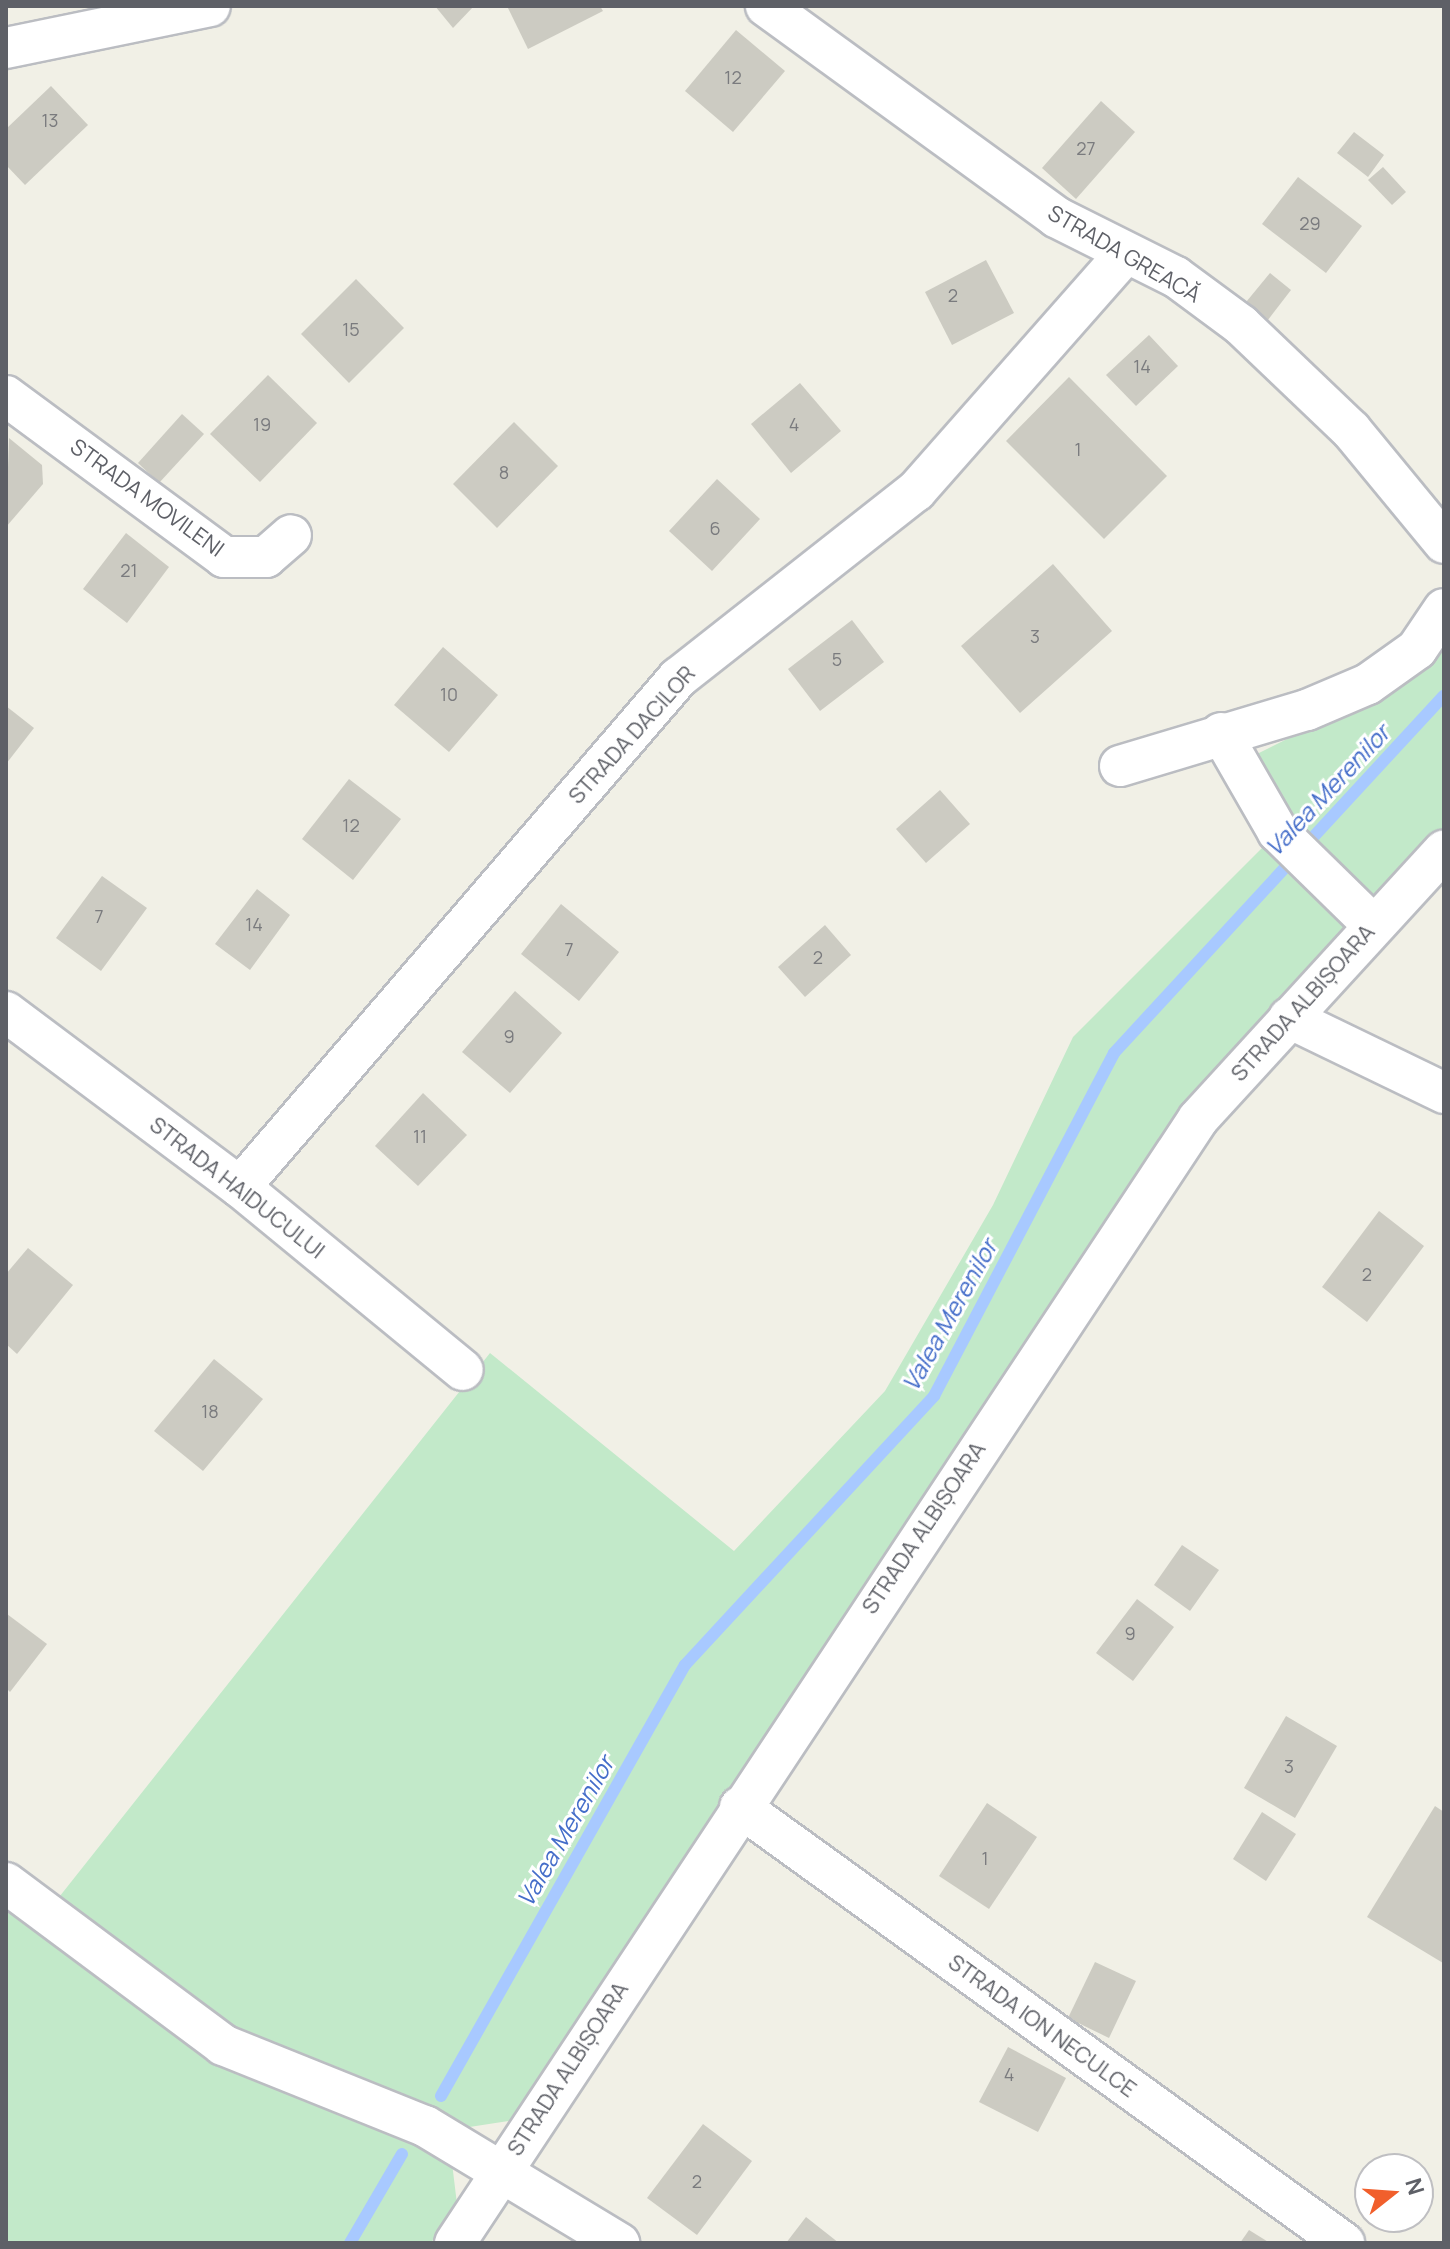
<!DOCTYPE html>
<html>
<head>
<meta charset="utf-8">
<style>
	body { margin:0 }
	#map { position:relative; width:1450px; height:2249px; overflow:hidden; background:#f1f0e6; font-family:Manrope,sans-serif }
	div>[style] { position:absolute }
	.green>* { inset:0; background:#c2e9c9 }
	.stream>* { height:12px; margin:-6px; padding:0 6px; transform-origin:6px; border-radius:6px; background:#a8c9ff }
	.building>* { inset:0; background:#cccbc2 }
	.roads { filter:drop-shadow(2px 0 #bbbdc2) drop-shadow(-2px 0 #bbbdc2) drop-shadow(0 2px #bbbdc2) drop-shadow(0 -2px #bbbdc2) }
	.minor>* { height:40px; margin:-20px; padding:0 20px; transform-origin:20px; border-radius:20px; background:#fff }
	span { translate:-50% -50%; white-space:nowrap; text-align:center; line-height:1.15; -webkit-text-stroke:6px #fff; paint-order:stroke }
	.number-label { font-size:18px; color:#7a7b7e }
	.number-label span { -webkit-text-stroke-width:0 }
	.street-label { font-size:22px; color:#5e6067 }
	.water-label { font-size:24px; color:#446dc9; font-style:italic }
	.frame { position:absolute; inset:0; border:8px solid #5e6067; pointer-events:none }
	.north { position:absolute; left:1354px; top:2153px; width:80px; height:80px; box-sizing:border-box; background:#fff; border:2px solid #bfbfc2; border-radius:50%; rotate:73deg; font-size:22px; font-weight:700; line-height:32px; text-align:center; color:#5e6067 }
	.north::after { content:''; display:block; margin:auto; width:28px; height:36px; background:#f15f2c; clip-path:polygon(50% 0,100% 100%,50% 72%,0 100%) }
</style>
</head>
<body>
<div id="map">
	<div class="green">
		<i style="clip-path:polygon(1444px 636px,1444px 829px,1211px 1074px,514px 2120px,463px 2128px,222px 2026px,56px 1901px,490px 1353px,734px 1551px,885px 1391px,993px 1205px,1073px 1037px,1290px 820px,1247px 759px,1363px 701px)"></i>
		<i style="clip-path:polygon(6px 1908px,174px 2035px,233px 2068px,391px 2129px,452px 2163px,457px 2204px,431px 2243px,6px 2243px)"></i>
	</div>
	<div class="stream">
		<i style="left:441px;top:2096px;width:495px;rotate:-60.5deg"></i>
		<i style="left:685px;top:1665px;width:367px;rotate:-47.2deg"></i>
		<i style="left:934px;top:1396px;width:387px;rotate:-62.3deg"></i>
		<i style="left:1114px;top:1053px;width:486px;rotate:-47.3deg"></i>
		<i style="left:350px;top:2243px;width:103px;rotate:-59.7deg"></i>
	</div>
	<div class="building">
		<i style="clip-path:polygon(435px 6px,474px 6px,453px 28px)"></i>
		<i style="clip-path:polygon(507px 6px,600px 6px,603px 11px,528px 49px)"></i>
		<i style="clip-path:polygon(736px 30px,785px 71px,733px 132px,685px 91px)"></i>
		<i style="clip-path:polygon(51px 86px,88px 125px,25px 185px,6px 165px,6px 129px)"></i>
		<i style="clip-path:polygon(1101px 101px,1135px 132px,1076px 199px,1042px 168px)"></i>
		<i style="clip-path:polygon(1354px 132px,1384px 155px,1368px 177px,1337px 153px)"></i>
		<i style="clip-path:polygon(1383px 167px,1406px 192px,1392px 205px,1368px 180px)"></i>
		<i style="clip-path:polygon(1298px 177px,1362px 226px,1326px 273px,1262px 224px)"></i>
		<i style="clip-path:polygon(986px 260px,1014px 313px,952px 345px,925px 292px)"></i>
		<i style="clip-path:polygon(1270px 273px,1291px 290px,1264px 325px,1242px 307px)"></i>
		<i style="clip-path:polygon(356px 279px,404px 328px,349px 383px,301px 334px)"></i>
		<i style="clip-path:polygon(1149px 335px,1178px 366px,1136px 406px,1106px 375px)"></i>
		<i style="clip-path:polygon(268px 375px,317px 423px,260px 482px,210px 434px)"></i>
		<i style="clip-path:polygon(1069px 377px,1167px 476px,1104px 539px,1006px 441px)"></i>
		<i style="clip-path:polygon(800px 383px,841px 431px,791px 473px,751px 424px)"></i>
		<i style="clip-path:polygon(182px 414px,204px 434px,159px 483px,138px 463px)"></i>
		<i style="clip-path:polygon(514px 422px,558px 466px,497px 528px,453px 484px)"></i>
		<i style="clip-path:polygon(9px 438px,42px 465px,43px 484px,6px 527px)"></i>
		<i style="clip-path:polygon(717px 479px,760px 519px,712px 571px,669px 531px)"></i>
		<i style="clip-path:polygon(126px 533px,169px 567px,127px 623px,83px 589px)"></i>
		<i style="clip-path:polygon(1053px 564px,1112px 631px,1020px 713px,961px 646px)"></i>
		<i style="clip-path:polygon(852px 620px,884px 662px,820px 711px,788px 669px)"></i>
		<i style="clip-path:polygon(443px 647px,498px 695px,449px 752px,394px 705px)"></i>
		<i style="clip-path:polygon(6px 706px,34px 728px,6px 764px)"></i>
		<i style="clip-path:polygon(349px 779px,401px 819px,353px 880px,302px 839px)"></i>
		<i style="clip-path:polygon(940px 790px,970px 824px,926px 863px,896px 829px)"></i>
		<i style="clip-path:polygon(102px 876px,147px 908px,101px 971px,56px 938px)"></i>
		<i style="clip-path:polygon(257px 889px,290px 915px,250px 970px,215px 944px)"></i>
		<i style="clip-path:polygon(561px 904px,619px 952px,579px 1001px,521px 954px)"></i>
		<i style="clip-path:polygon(825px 925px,851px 955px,805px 997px,778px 967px)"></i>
		<i style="clip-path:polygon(515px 991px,562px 1033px,510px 1093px,462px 1052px)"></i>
		<i style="clip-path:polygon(423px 1093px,467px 1135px,418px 1186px,375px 1146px)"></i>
		<i style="clip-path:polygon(1379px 1211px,1424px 1246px,1367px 1322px,1322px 1287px)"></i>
		<i style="clip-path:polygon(28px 1248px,73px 1285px,17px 1354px,6px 1344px,6px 1274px)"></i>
		<i style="clip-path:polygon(214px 1359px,263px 1399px,203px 1471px,154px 1431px)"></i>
		<i style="clip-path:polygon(1182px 1545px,1219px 1570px,1190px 1611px,1154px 1585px)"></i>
		<i style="clip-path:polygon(1137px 1599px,1174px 1627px,1133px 1681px,1096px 1653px)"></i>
		<i style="clip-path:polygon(7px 1614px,47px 1644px,10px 1692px,6px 1688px)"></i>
		<i style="clip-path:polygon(1286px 1716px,1337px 1746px,1295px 1818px,1244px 1788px)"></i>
		<i style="clip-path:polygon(987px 1803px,1037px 1837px,989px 1909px,939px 1876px)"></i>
		<i style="clip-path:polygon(1435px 1806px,1444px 1812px,1443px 1963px,1367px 1917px)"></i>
		<i style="clip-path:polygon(1262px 1812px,1296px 1834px,1266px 1881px,1233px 1859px)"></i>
		<i style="clip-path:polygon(1095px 1962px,1136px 1981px,1109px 2038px,1068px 2018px)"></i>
		<i style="clip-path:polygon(1008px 2047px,1066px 2078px,1038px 2132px,979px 2102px)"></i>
		<i style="clip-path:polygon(703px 2124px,752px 2161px,697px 2235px,647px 2198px)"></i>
		<i style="clip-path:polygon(806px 2217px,839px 2243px,786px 2243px)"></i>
		<i style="clip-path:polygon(1249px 2230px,1270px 2243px,1240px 2243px)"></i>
	</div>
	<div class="roads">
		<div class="minor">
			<i style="left:766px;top:6px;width:359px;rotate:36deg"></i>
			<i style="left:1056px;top:217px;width:134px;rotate:26.6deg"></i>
			<i style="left:1176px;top:277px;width:81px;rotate:36.4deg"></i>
			<i style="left:1241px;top:325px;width:152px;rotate:43.7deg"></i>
			<i style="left:1351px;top:430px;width:146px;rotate:50.5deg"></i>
			<i style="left:6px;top:48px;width:208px;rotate:-11.6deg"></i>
			<i style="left:6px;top:396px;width:271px;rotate:36.4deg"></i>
			<i style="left:224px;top:557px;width:42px"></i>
			<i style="left:266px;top:557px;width:33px;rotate:-41deg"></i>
			<i style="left:1221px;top:733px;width:114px;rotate:60.1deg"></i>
			<i style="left:1278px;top:832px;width:133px;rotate:44.4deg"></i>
			<i style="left:1120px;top:766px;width:195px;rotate:-16.7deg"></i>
			<i style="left:1307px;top:710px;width:66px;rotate:-23.1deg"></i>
			<i style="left:1368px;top:684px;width:60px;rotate:-35.5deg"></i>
			<i style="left:1417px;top:649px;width:48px;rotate:-56deg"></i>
			<i style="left:6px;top:1012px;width:292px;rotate:36.8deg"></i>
			<i style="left:240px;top:1187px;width:288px;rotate:39.4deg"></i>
			<i style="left:1289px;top:1018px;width:172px;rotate:25.8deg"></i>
			<i style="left:240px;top:1187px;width:672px;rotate:-49.29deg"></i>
			<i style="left:678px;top:678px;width:303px;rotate:-38.2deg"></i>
			<i style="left:916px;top:491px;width:317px;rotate:-48.6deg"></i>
			<i style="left:740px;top:1807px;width:745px;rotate:35.82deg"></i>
			<i style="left:6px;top:1883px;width:271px;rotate:36.7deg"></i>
			<i style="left:223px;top:2045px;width:218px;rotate:21.9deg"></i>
			<i style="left:425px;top:2126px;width:227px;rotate:31.1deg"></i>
			<i style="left:455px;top:2243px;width:1347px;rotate:-56.53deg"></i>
			<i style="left:1198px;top:1119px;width:364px;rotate:-47.5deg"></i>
		</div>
	</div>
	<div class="number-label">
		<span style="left:733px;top:77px">12</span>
		<span style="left:50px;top:120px">13</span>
		<span style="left:1086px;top:148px">27</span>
		<span style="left:1310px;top:223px">29</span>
		<span style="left:953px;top:295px">2</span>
		<span style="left:351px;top:329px">15</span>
		<span style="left:1142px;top:366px">14</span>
		<span style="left:262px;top:424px">19</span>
		<span style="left:794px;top:424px">4</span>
		<span style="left:1078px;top:449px">1</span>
		<span style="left:504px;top:472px">8</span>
		<span style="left:715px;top:528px">6</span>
		<span style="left:129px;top:570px">21</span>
		<span style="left:1035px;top:636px">3</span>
		<span style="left:837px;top:659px">5</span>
		<span style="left:449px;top:694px">10</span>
		<span style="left:351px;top:825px">12</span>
		<span style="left:99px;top:916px">7</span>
		<span style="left:254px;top:924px">14</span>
		<span style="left:569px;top:949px">7</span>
		<span style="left:818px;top:957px">2</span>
		<span style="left:509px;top:1036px">9</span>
		<span style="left:420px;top:1136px">11</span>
		<span style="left:1367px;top:1274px">2</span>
		<span style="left:210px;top:1411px">18</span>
		<span style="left:1130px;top:1633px">9</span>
		<span style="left:1289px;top:1766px">3</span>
		<span style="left:985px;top:1858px">1</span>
		<span style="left:1009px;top:2074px">4</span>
		<span style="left:697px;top:2181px">2</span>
	</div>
	<div class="street-label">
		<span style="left:1124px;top:254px;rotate:30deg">STRADA GREACĂ</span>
		<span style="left:147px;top:498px;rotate:36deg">STRADA MOVILENI</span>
		<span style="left:632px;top:735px;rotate:-48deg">STRADA DACILOR</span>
		<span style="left:1303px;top:1003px;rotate:-48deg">STRADA ALBIȘOARA</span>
		<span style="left:237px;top:1188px;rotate:38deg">STRADA HAIDUCULUI</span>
		<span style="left:924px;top:1528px;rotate:-56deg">STRADA ALBIȘOARA</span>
		<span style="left:1042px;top:2026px;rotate:36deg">STRADA ION NECULCE</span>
		<span style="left:568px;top:2069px;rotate:-57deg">STRADA ALBIȘOARA</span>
	</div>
	<div class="water-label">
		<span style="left:1327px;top:790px;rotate:-47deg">Valea Merenilor</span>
		<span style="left:949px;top:1315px;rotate:-61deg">Valea Merenilor</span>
		<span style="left:565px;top:1831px;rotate:-60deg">Valea Merenilor</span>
	</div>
	<div class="frame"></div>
	<div class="north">N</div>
</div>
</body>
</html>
